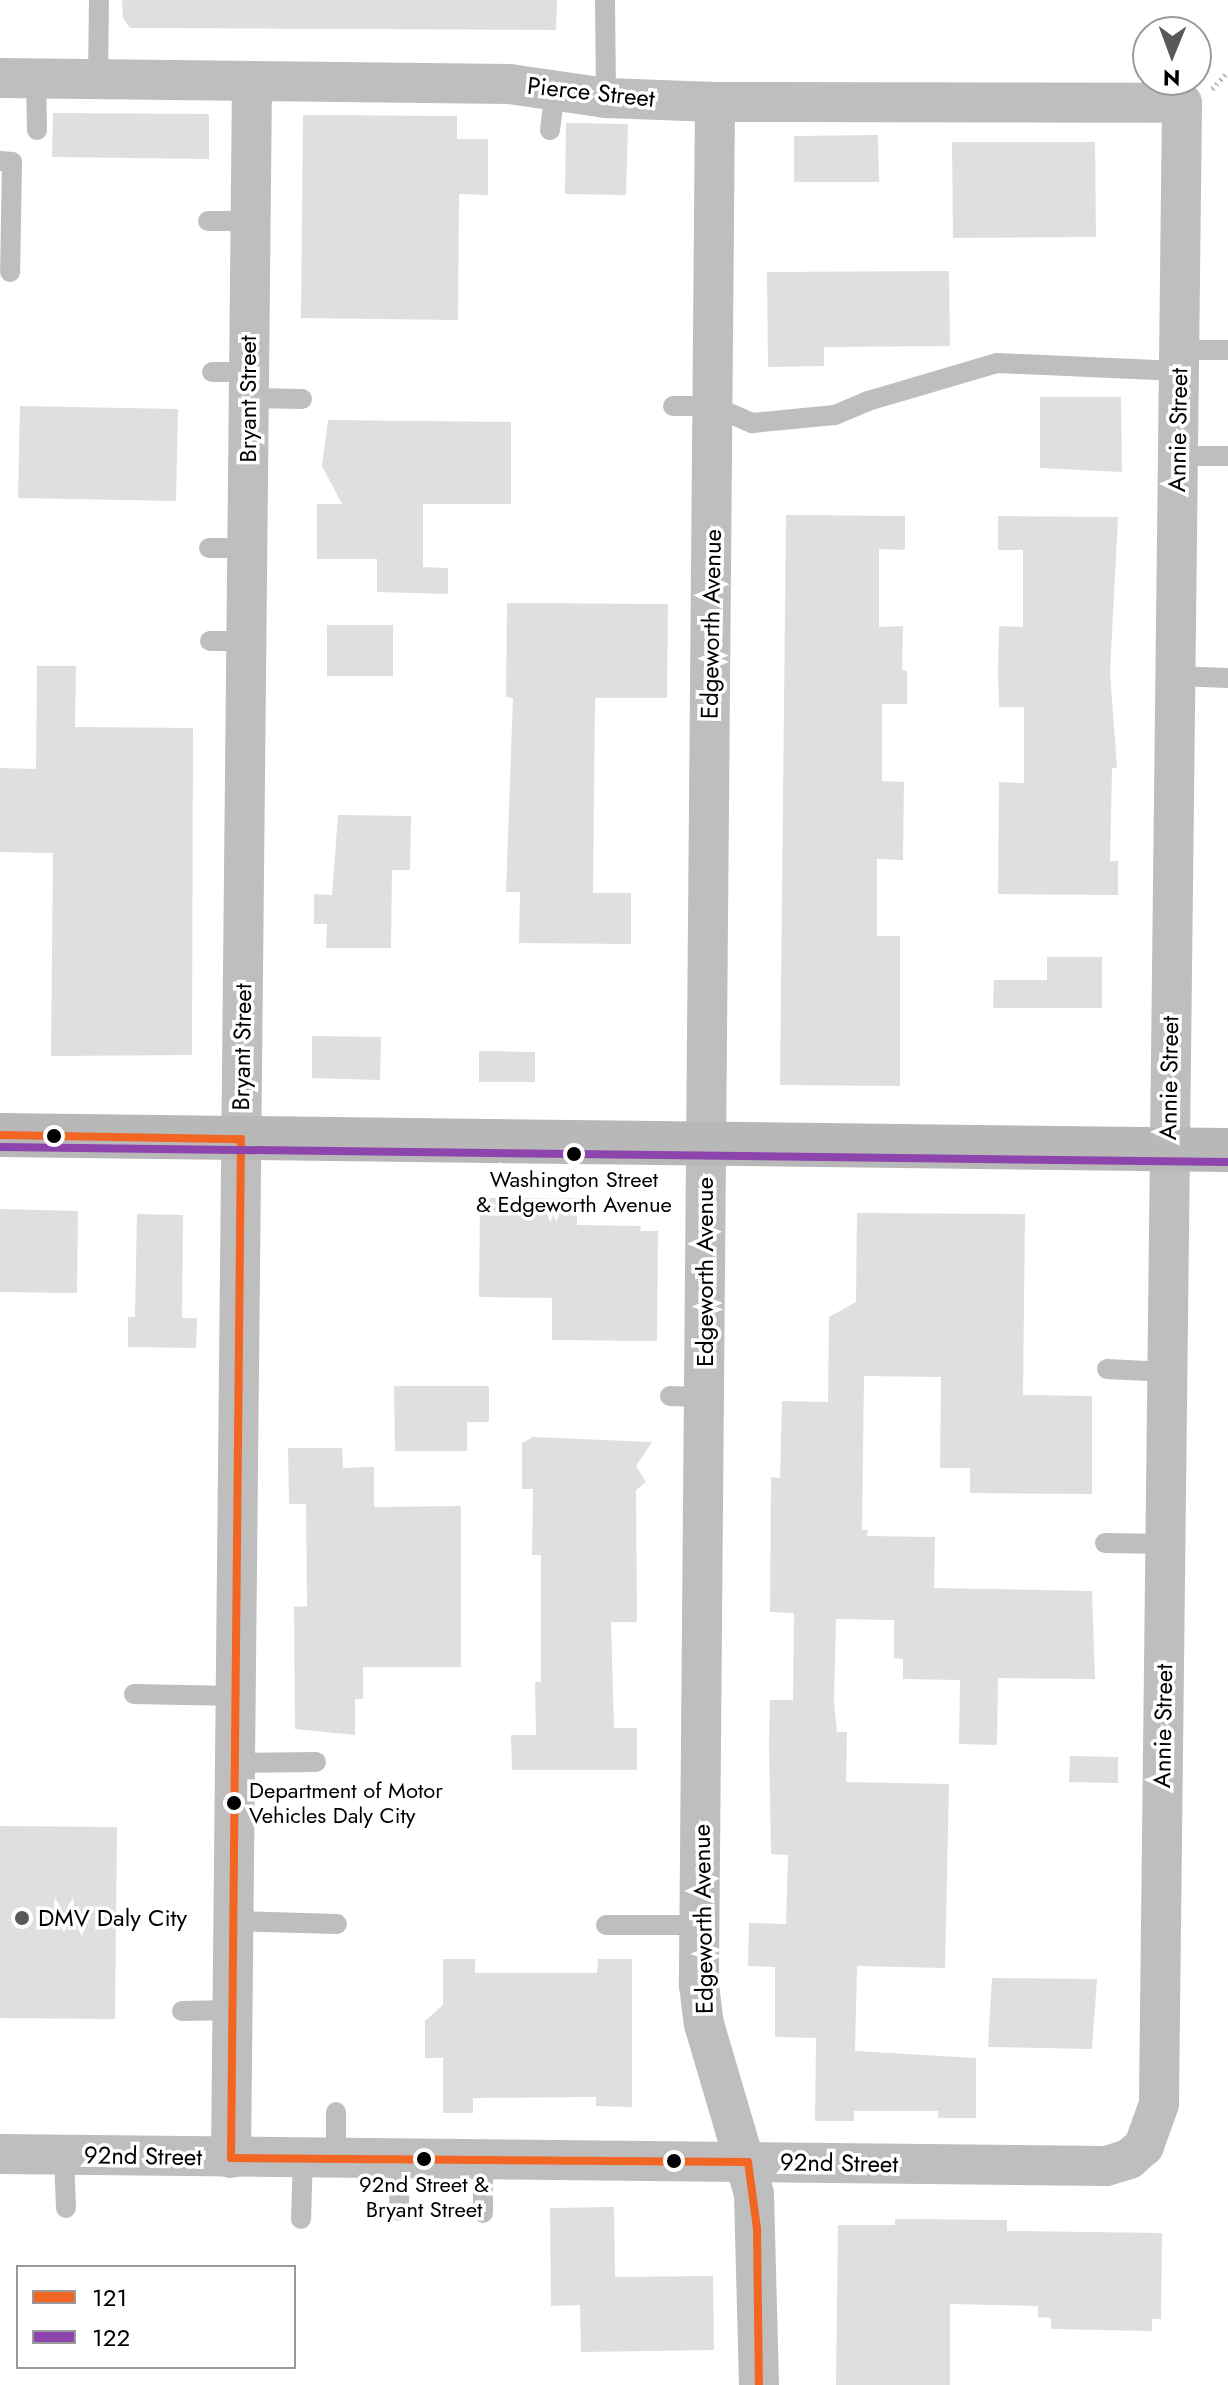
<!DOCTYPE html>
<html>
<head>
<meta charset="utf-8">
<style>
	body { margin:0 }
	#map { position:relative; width:1228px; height:2385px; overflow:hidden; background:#fff; font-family:Jost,sans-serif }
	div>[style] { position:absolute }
	.building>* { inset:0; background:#dfdfdf }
	.path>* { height:5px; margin-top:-2.5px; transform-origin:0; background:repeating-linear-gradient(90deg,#b9b9b9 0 2px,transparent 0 6px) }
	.lane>* { height:20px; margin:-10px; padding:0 10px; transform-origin:10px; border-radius:10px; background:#bebebe }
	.street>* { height:40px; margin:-20px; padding:0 20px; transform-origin:20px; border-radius:20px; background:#bebebe }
	.secondary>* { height:44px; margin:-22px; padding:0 22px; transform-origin:22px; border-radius:22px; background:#b8b8b8 }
	.bus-1>* { height:8px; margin:-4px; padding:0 4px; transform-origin:4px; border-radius:4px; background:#f26522 }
	.bus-2>* { height:8px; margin:-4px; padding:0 4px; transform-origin:4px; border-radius:4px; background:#8e44ad }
	.dots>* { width:22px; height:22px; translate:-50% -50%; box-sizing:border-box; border:4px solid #fff; border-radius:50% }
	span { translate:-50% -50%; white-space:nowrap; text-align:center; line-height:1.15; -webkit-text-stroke:7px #fff; paint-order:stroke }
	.bus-label { font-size:22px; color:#000 }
	.left { translate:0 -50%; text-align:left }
	.street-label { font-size:24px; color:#000 }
	.poi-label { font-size:24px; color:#000 }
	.legend { position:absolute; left:16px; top:2265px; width:280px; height:104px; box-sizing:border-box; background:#fff; border:2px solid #999; margin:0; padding:10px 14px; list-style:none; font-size:24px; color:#000 }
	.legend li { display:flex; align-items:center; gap:16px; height:40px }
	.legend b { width:40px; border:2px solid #999 }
	.north { position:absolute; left:1132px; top:16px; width:80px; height:80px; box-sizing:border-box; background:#fff; border:2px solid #999; border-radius:50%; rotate:181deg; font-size:22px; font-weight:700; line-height:32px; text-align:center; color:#000 }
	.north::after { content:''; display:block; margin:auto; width:28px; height:36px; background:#595959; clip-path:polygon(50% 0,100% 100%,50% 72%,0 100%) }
</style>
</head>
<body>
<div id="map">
	<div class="building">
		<i style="clip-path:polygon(122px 0,557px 0,556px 30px,130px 28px,123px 18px)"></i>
		<i style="clip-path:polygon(53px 113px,209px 114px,209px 159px,52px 157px)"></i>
		<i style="clip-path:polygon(303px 115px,457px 116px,457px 139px,488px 139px,488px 195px,459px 194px,458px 320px,301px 318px)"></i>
		<i style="clip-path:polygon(566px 123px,628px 124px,626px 195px,565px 194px)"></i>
		<i style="clip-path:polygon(878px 135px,879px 182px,794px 182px,794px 136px)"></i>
		<i style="clip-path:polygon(952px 142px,1095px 142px,1096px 237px,953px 238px)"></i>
		<i style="clip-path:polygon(949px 271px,950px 346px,824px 347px,824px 366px,768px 367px,767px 272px)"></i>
		<i style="clip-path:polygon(1040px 397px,1121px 397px,1122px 472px,1040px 468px)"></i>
		<i style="clip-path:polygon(20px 406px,178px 409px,176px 501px,18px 498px)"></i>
		<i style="clip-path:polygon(328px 420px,511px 422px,511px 504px,423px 504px,423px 567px,448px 568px,448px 594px,377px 592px,377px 559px,317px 559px,317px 504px,342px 504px,322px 466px)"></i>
		<i style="clip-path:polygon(786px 515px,905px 516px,905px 550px,879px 549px,879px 627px,903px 626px,902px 670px,907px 671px,907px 704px,882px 704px,882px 781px,904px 782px,903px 860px,877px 859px,877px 936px,900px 936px,900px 1086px,780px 1085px)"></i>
		<i style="clip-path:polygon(998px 516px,1118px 517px,1110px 672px,1117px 768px,1112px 768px,1110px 861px,1118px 861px,1118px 895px,998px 894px,999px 782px,1024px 783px,1024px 707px,999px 707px,998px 672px,999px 626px,1023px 627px,1023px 550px,998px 550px)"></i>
		<i style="clip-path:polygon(507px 603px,668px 604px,667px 698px,595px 698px,593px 893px,631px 893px,631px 944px,519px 943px,520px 892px,506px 892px,513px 698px,506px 697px)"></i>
		<i style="clip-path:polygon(327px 625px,393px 625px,393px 676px,327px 676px)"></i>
		<i style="clip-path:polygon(37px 666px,76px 666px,75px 727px,193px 728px,192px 1055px,51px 1056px,53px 853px,0 852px,0 768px,36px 769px)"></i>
		<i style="clip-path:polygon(338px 815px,411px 816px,410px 870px,392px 870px,391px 948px,326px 948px,327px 924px,314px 924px,314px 894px,332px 895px)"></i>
		<i style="clip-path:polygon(1047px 957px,1102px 957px,1102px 1008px,993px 1008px,994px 980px,1047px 980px)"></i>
		<i style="clip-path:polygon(312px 1036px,381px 1037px,380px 1080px,312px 1078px)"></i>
		<i style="clip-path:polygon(479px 1051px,535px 1052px,535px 1082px,479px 1082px)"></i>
		<i style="clip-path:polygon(480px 1198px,577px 1198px,577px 1225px,641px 1226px,640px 1231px,658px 1231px,657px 1341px,552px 1340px,552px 1298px,479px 1297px)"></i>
		<i style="clip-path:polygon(0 1209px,78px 1211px,77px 1293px,0 1292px)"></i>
		<i style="clip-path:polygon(857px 1213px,1025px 1214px,1023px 1395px,1092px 1396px,1092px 1494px,970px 1493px,970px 1468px,940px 1468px,941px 1377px,864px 1376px,862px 1530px,868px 1530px,867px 1536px,935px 1537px,934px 1588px,1092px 1591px,1095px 1679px,998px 1678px,997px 1745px,959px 1744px,960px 1680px,903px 1679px,903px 1659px,894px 1658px,894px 1620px,836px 1619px,834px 1701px,837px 1732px,847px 1732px,846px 1782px,949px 1784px,945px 1968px,857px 1966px,855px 2051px,976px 2058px,976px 2118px,938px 2118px,938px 2111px,854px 2111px,854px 2121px,815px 2121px,816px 2038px,775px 2037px,775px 1967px,748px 1966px,749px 1923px,786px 1924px,788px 1855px,771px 1854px,769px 1744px,770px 1700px,793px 1700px,794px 1613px,770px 1612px,771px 1477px,780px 1478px,782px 1401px,828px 1402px,829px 1317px,856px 1302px)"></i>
		<i style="clip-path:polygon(137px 1214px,183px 1215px,182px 1318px,197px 1318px,196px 1348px,128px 1347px,128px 1317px,135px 1317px)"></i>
		<i style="clip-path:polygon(394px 1386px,489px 1386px,489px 1422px,467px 1422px,467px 1451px,395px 1451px)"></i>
		<i style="clip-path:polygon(533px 1437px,652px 1442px,636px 1466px,646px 1482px,636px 1490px,637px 1622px,611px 1622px,614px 1728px,637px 1728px,637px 1770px,512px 1770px,511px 1735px,536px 1735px,535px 1682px,541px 1682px,541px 1555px,532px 1555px,533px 1489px,522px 1489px,522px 1443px)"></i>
		<i style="clip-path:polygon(288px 1448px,342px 1448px,343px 1468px,374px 1467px,374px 1507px,461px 1506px,461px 1667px,363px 1667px,363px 1699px,355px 1699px,355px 1735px,295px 1729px,294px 1607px,307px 1606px,306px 1504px,289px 1504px)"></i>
		<i style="clip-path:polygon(1070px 1756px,1118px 1757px,1118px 1783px,1069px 1782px)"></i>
		<i style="clip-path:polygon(0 1826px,117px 1827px,115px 2019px,0 2018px)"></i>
		<i style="clip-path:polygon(443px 1959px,475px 1959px,475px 1973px,597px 1973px,598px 1959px,632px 1959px,632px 2107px,596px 2106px,596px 2097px,473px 2098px,473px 2113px,443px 2113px,443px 2058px,425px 2058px,425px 2021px,443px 2005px)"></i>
		<i style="clip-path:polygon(992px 1978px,1097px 1979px,1092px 2049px,988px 2047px)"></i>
		<i style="clip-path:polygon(614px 2207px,615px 2277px,713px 2276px,714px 2350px,581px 2352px,580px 2305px,551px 2306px,550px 2208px)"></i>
		<i style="clip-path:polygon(895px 2219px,1007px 2220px,1007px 2231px,1162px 2233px,1161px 2319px,1152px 2319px,1152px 2331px,1051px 2329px,1051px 2318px,1038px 2317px,1038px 2306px,950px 2304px,950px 2385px,836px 2385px,838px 2225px,895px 2225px)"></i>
	</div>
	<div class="path">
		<i style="left:1212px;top:89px;width:23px;rotate:-47deg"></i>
	</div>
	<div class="lane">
		<i style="left:605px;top:0;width:98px;rotate:89.4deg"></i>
		<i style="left:36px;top:78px;width:52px;rotate:88.9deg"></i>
		<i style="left:98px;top:79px;width:79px;rotate:-89.3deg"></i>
		<i style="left:550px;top:130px;width:40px;rotate:-82.9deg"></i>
		<i style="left:0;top:161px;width:12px;rotate:5deg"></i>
		<i style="left:12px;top:162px;width:110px;rotate:91deg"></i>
		<i style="left:208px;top:221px;width:42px"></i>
		<i style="left:1179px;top:350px;width:49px"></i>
		<i style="left:212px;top:372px;width:37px"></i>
		<i style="left:249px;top:398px;width:53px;rotate:1.1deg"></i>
		<i style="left:673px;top:406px;width:40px"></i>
		<i style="left:713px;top:406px;width:43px;rotate:23.6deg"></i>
		<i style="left:752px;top:423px;width:83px;rotate:-5.5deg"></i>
		<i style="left:835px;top:415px;width:36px;rotate:-23deg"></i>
		<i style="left:868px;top:401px;width:134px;rotate:-16.4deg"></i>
		<i style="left:997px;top:363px;width:182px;rotate:2.5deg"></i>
		<i style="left:1178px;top:456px;width:50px"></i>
		<i style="left:209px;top:548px;width:38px"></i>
		<i style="left:210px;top:641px;width:36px"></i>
		<i style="left:1175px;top:676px;width:53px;rotate:2.2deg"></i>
		<i style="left:1107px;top:1369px;width:60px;rotate:2.9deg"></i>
		<i style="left:670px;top:1396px;width:34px;rotate:2deg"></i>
		<i style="left:1105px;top:1543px;width:60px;rotate:1deg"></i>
		<i style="left:134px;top:1694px;width:101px;rotate:1.1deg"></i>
		<i style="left:234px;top:1763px;width:82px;rotate:-0.7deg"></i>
		<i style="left:233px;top:1921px;width:104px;rotate:1.7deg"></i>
		<i style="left:606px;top:1925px;width:94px"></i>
		<i style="left:182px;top:2011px;width:50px;rotate:-1.1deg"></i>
		<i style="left:336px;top:2112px;width:47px;rotate:90deg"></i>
		<i style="left:64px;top:2154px;width:54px;rotate:87.9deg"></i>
		<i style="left:399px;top:2211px;width:52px;rotate:-88.9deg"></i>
		<i style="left:483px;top:2213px;width:53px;rotate:-90deg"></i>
		<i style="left:301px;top:2219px;width:61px;rotate:-88.1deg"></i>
	</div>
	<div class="street">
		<i style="left:0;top:78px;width:510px;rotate:0.67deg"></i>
		<i style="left:510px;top:84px;width:97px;rotate:8.3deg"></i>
		<i style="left:606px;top:98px;width:109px;rotate:2.1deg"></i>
		<i style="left:715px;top:102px;width:467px;rotate:0.1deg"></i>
		<i style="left:1182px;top:103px;width:2001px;rotate:90.66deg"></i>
		<i style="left:1159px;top:2104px;width:45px;rotate:109.7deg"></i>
		<i style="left:1144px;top:2146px;width:20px;rotate:139deg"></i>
		<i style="left:1129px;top:2159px;width:24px;rotate:163deg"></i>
		<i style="left:1106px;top:2166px;width:1106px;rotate:-179.38deg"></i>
		<i style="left:715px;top:102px;width:1883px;rotate:90.49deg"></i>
		<i style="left:699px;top:1985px;width:39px;rotate:83deg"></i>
		<i style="left:704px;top:2024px;width:177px;rotate:73.6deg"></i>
		<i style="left:754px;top:2194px;width:191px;rotate:88.5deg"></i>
		<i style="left:231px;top:2158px;width:2077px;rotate:-89.42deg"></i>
	</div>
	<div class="secondary">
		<i style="left:0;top:1135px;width:1228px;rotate:0.7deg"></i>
	</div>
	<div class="bus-1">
		<i style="left:0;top:1135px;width:241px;rotate:1deg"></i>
		<i style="left:231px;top:2158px;width:1019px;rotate:-89.44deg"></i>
		<i style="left:231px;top:2158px;width:517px;rotate:0.44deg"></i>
		<i style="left:748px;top:2162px;width:68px;rotate:82.3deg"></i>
		<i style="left:757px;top:2229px;width:156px;rotate:89.3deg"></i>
	</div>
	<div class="bus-2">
		<i style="left:0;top:1147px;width:1228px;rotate:0.7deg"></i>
	</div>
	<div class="dots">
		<i style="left:54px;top:1136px;background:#000"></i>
		<i style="left:574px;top:1154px;background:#000"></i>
		<i style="left:234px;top:1803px;background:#000"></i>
		<i style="left:22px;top:1918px;background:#595959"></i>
		<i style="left:424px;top:2159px;background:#000"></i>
		<i style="left:674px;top:2161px;background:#000"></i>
	</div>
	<div class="bus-label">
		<span style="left:574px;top:1192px">Washington Street<br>&amp; Edgeworth Avenue</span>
		<span class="left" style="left:249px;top:1803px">Department of Motor<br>Vehicles Daly City</span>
		<span style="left:424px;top:2197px">92nd Street &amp;<br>Bryant Street</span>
	</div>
	<div class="street-label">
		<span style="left:591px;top:92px;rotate:6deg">Pierce Street</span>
		<span style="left:248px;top:399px;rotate:-90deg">Bryant Street</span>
		<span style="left:1178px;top:430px;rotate:-89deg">Annie Street</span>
		<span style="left:711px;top:624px;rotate:-89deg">Edgeworth Avenue</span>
		<span style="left:242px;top:1047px;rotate:-89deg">Bryant Street</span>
		<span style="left:1169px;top:1078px;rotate:-89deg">Annie Street</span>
		<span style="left:705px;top:1272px;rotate:-90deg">Edgeworth Avenue</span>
		<span style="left:1163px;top:1726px;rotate:-89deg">Annie Street</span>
		<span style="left:703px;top:1919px;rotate:-91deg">Edgeworth Avenue</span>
		<span style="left:143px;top:2156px;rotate:1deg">92nd Street</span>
		<span style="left:839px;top:2163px;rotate:1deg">92nd Street</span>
	</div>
	<div class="poi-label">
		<span class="left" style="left:38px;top:1918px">DMV Daly City</span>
	</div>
	<ul class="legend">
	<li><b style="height:10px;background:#f26522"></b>121</li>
	<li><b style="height:10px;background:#8e44ad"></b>122</li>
	</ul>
	<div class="north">N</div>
</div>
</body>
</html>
